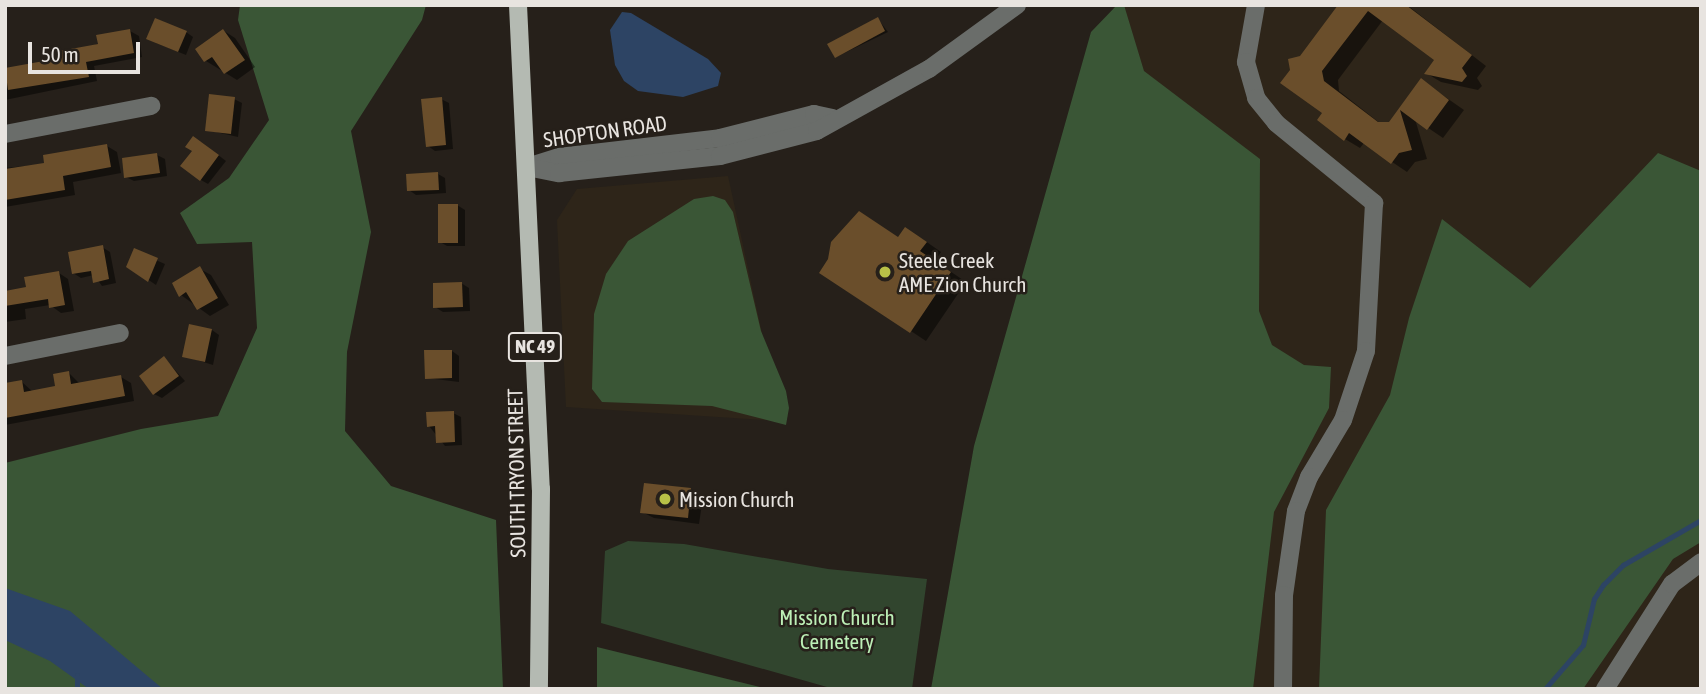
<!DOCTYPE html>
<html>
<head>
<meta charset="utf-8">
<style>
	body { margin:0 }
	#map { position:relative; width:1706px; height:694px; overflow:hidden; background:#26201a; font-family:"Asap Condensed",sans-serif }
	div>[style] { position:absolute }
	.built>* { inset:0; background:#2e2519 }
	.green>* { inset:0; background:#31452e }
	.forest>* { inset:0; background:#3a5636 }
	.water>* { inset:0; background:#2d4464 }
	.shadow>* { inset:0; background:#0007 }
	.stream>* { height:4.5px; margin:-2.25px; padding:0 2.25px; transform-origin:2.25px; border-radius:2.25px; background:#2d4464 }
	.building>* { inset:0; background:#6a4e2b }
	.minor>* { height:18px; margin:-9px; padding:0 9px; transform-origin:9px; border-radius:9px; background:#6a6d6a }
	.major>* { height:18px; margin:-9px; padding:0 9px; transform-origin:9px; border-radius:9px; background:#b4bab2 }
	.dots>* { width:19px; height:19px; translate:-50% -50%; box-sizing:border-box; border:4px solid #26201a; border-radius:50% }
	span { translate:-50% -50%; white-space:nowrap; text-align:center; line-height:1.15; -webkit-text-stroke:5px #26201a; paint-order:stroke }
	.shield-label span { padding:2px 5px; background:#26201a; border:2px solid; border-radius:5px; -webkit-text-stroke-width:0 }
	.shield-label { font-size:19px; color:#e8e4e0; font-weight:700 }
	.street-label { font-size:21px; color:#e8e4e0 }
	.poi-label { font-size:21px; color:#e8e4e0 }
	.left { translate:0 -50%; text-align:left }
	.park-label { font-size:21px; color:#bdf0b7 }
	.frame { position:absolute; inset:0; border:7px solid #e8e4e0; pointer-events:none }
	.scale { position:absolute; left:28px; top:42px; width:112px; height:32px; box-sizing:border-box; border:4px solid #e8e4e0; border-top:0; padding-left:9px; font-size:21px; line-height:24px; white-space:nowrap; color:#e8e4e0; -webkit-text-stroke:5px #26201a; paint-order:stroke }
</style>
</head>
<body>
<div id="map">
	<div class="built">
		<i style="clip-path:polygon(1114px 5px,1701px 5px,1701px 689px,971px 689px)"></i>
		<i style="clip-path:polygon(728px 176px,781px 421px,566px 407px,557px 220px,577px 189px)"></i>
	</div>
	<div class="green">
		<i style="clip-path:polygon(628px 541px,684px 544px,828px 569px,927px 579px,912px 689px,834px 689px,601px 623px,605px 551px)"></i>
	</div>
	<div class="forest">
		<i style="clip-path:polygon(240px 5px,426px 5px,422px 20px,351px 131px,371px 232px,347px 352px,345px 431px,391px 486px,496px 520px,503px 689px,5px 689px,5px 463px,141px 429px,218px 416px,257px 328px,252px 242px,197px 244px,180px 213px,229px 178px,269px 120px,238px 20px)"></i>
		<i style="clip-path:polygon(1117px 5px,1124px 5px,1144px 71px,1260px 159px,1259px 311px,1272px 345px,1304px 365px,1331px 367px,1329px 408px,1274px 512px,1253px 689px,931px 689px,974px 446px,1091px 32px)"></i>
		<i style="clip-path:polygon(1658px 153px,1701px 171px,1701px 542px,1673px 559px,1583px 689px,1319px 689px,1326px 510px,1390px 395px,1409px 318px,1442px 219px,1530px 288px)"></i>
		<i style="clip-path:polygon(713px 196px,725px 200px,733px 212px,761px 331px,786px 391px,789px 408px,786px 425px,712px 406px,602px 402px,592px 389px,594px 314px,606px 274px,628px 241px,694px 199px)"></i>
		<i style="clip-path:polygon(597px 647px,768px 689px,597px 689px)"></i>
	</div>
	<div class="water">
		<i style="clip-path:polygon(622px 12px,631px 13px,708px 59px,721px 73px,718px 86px,683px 97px,638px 91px,624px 81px,615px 65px,610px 30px)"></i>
		<i style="clip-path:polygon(5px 588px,70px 611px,163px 689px,89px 689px,50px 661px,5px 640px)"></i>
	</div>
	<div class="shadow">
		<i style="clip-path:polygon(1340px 5px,1407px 5px,1486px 66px,1477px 78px,1482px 86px,1478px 90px,1441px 82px,1426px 73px,1436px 60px,1383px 20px,1338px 80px,1339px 91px,1381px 124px,1390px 123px,1421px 80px,1464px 110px,1443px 138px,1415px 119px,1427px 159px,1415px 162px,1407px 172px,1364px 143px,1360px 148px,1345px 139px,1324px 113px,1301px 57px)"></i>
		<i style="clip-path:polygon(878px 19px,888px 32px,836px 57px)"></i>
		<i style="clip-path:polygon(130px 31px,139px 36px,142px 57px,94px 66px,97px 81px,5px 100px,5px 70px,57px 60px)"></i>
		<i style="clip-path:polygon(224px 31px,235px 38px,255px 67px,237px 80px,206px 61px)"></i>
		<i style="clip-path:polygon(186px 32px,193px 37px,186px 55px,156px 43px)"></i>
		<i style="clip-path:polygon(234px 99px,242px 103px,238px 137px,207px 130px)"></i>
		<i style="clip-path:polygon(441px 99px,449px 103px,453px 149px,435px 151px,428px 146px)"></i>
		<i style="clip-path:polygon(201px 142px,226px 161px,208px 184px,201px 180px)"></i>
		<i style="clip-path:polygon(107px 146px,117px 152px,121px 173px,73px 182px,75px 195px,5px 207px,5px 168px,46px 164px)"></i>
		<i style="clip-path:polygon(157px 155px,165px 159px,167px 176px,134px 181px,126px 177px)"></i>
		<i style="clip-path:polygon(438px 174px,445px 178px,446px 193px,416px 195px,409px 190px)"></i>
		<i style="clip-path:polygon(457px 205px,465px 210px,465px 246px,447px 246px,440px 242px)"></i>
		<i style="clip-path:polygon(921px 238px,941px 252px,935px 261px,966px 282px,926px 341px,822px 272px,899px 239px)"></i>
		<i style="clip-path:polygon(102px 247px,110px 252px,116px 283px,102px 286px,94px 275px,81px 278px,73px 273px)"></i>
		<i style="clip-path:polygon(135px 251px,165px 264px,156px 285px,128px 266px)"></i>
		<i style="clip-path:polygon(200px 269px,211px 275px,229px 305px,210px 316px,181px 295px)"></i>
		<i style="clip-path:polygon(59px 273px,68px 279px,74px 311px,61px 313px,50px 305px,25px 309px,26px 319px,5px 322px,5px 292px,28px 288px)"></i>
		<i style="clip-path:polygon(461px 283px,469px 288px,470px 311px,443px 312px,435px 307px)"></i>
		<i style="clip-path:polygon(212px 330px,219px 335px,213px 365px,184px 356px)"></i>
		<i style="clip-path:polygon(452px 351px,459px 356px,459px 382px,427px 378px)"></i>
		<i style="clip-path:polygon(164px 358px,185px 381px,162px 398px,154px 394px)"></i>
		<i style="clip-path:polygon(69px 373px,80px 384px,121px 377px,131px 383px,134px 401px,5px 425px,5px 397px,22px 382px,33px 392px,57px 388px)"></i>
		<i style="clip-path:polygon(453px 413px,461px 417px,462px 445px,445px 446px,429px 426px)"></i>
		<i style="clip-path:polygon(646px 484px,691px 490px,703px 497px,699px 524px,654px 518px,642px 512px)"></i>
	</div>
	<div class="stream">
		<i style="left:77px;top:689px;width:13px;rotate:-90deg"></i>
		<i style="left:1545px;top:689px;width:58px;rotate:-49.2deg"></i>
		<i style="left:1583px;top:645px;width:47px;rotate:-76.6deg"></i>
		<i style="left:1594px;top:599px;width:17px;rotate:-57deg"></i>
		<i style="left:1603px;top:585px;width:28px;rotate:-45deg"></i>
		<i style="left:1623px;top:565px;width:90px;rotate:-30deg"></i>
	</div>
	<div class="building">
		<i style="clip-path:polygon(1338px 5px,1406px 5px,1472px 55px,1462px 68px,1467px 76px,1462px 82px,1424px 74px,1434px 60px,1368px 11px,1322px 71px,1324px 81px,1378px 122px,1389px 122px,1421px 78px,1449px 100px,1427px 130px,1400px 110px,1412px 150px,1399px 153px,1391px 164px,1349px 133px,1344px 141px,1317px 120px,1322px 113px,1280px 83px,1290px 70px,1288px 59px,1300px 56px)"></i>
		<i style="clip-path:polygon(878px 17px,885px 31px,835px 58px,827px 44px)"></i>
		<i style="clip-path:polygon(155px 18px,187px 31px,178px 52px,146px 39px)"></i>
		<i style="clip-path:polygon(130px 29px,134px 53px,86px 62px,89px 77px,8px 90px,5px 68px,55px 59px,54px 52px,98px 44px,96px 35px)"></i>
		<i style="clip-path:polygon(223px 29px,245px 60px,224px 74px,212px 57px,204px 62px,195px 49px)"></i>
		<i style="clip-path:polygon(209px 94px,235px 97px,231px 134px,205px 131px)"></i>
		<i style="clip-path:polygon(442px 97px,446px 145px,426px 147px,421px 99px)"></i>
		<i style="clip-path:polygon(193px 136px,219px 155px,200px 181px,180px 166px,192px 151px,185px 147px)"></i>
		<i style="clip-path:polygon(107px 144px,111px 167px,63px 176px,65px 190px,5px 200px,5px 169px,44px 163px,43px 155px)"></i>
		<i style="clip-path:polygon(157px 153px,160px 173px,124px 178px,122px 158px)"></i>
		<i style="clip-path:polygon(438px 172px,439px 190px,407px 191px,406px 174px)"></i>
		<i style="clip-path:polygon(438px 204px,458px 204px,458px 243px,438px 243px)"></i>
		<i style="clip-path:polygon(859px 211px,898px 237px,905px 227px,927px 242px,920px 251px,951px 272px,910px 333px,819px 273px,828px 259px,831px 242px)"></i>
		<i style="clip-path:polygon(103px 245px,109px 279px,93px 283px,91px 271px,72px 274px,68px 252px)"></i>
		<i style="clip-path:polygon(134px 248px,158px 258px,148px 282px,126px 267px)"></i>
		<i style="clip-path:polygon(200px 266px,218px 298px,197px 310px,186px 292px,179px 297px,172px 283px)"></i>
		<i style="clip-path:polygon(59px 271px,65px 305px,49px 308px,48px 299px,5px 306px,5px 291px,26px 287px,24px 277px)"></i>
		<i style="clip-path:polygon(462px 282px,463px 307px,433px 308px,433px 283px)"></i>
		<i style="clip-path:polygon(189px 324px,212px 329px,205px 362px,182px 357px)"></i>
		<i style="clip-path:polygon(424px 350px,452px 350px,452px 378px,425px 379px)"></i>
		<i style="clip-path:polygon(164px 356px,179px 376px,153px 395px,139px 376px)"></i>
		<i style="clip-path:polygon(69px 371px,71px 384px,121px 375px,125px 396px,5px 418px,5px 383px,22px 380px,24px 392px,55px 386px,53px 374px)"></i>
		<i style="clip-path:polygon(454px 411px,455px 442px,436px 443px,435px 426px,427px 427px,426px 412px)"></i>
		<i style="clip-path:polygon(644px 483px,691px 488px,688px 518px,640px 513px)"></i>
	</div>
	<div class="minor">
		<i style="left:1256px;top:5px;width:58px;rotate:100deg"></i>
		<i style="left:1246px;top:62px;width:37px;rotate:74deg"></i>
		<i style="left:1256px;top:98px;width:32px;rotate:51deg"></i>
		<i style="left:1276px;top:123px;width:127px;rotate:39.2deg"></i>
		<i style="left:1374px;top:203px;width:148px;rotate:93.1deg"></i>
		<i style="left:1366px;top:351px;width:73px;rotate:108.4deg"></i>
		<i style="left:1343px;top:420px;width:66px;rotate:120.8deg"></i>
		<i style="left:1309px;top:477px;width:36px;rotate:111deg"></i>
		<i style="left:1296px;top:511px;width:85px;rotate:98.1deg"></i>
		<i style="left:1284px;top:595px;width:94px;rotate:90.6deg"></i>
		<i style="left:5px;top:134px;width:149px;rotate:-10.9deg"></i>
		<i style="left:530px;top:166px;width:30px;rotate:-17deg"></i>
		<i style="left:559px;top:157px;width:162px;rotate:-6.7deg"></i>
		<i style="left:720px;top:138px;width:97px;rotate:-14.3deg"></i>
		<i style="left:814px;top:114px;width:19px;rotate:12deg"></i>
		<i style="left:527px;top:167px;width:33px;rotate:11deg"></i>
		<i style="left:559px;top:173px;width:162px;rotate:-6deg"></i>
		<i style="left:720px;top:156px;width:100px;rotate:-14.5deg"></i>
		<i style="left:817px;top:131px;width:128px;rotate:-29deg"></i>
		<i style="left:929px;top:69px;width:109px;rotate:-36deg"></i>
		<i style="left:5px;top:356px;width:117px;rotate:-11.3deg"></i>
		<i style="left:1605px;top:689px;width:125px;rotate:-57.5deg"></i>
		<i style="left:1672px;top:584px;width:36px;rotate:-37deg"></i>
	</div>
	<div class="major">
		<i style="left:518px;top:5px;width:485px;rotate:87.3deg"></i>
		<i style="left:541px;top:489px;width:200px;rotate:90.6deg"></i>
	</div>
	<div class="dots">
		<i style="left:885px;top:272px;background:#b8c147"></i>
		<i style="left:665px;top:499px;background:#b8c147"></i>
	</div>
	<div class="shield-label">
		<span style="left:535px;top:347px">NC 49</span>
	</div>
	<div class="street-label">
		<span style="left:605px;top:131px;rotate:-8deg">SHOPTON ROAD</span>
		<span style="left:516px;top:473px;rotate:-91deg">SOUTH TRYON STREET</span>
	</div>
	<div class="poi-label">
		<span class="left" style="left:899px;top:272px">Steele Creek<br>AME Zion Church</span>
		<span class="left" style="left:679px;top:499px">Mission Church</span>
	</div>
	<div class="park-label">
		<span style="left:837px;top:629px">Mission Church<br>Cemetery</span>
	</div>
	<div class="frame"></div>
	<div class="scale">50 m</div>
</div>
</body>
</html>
